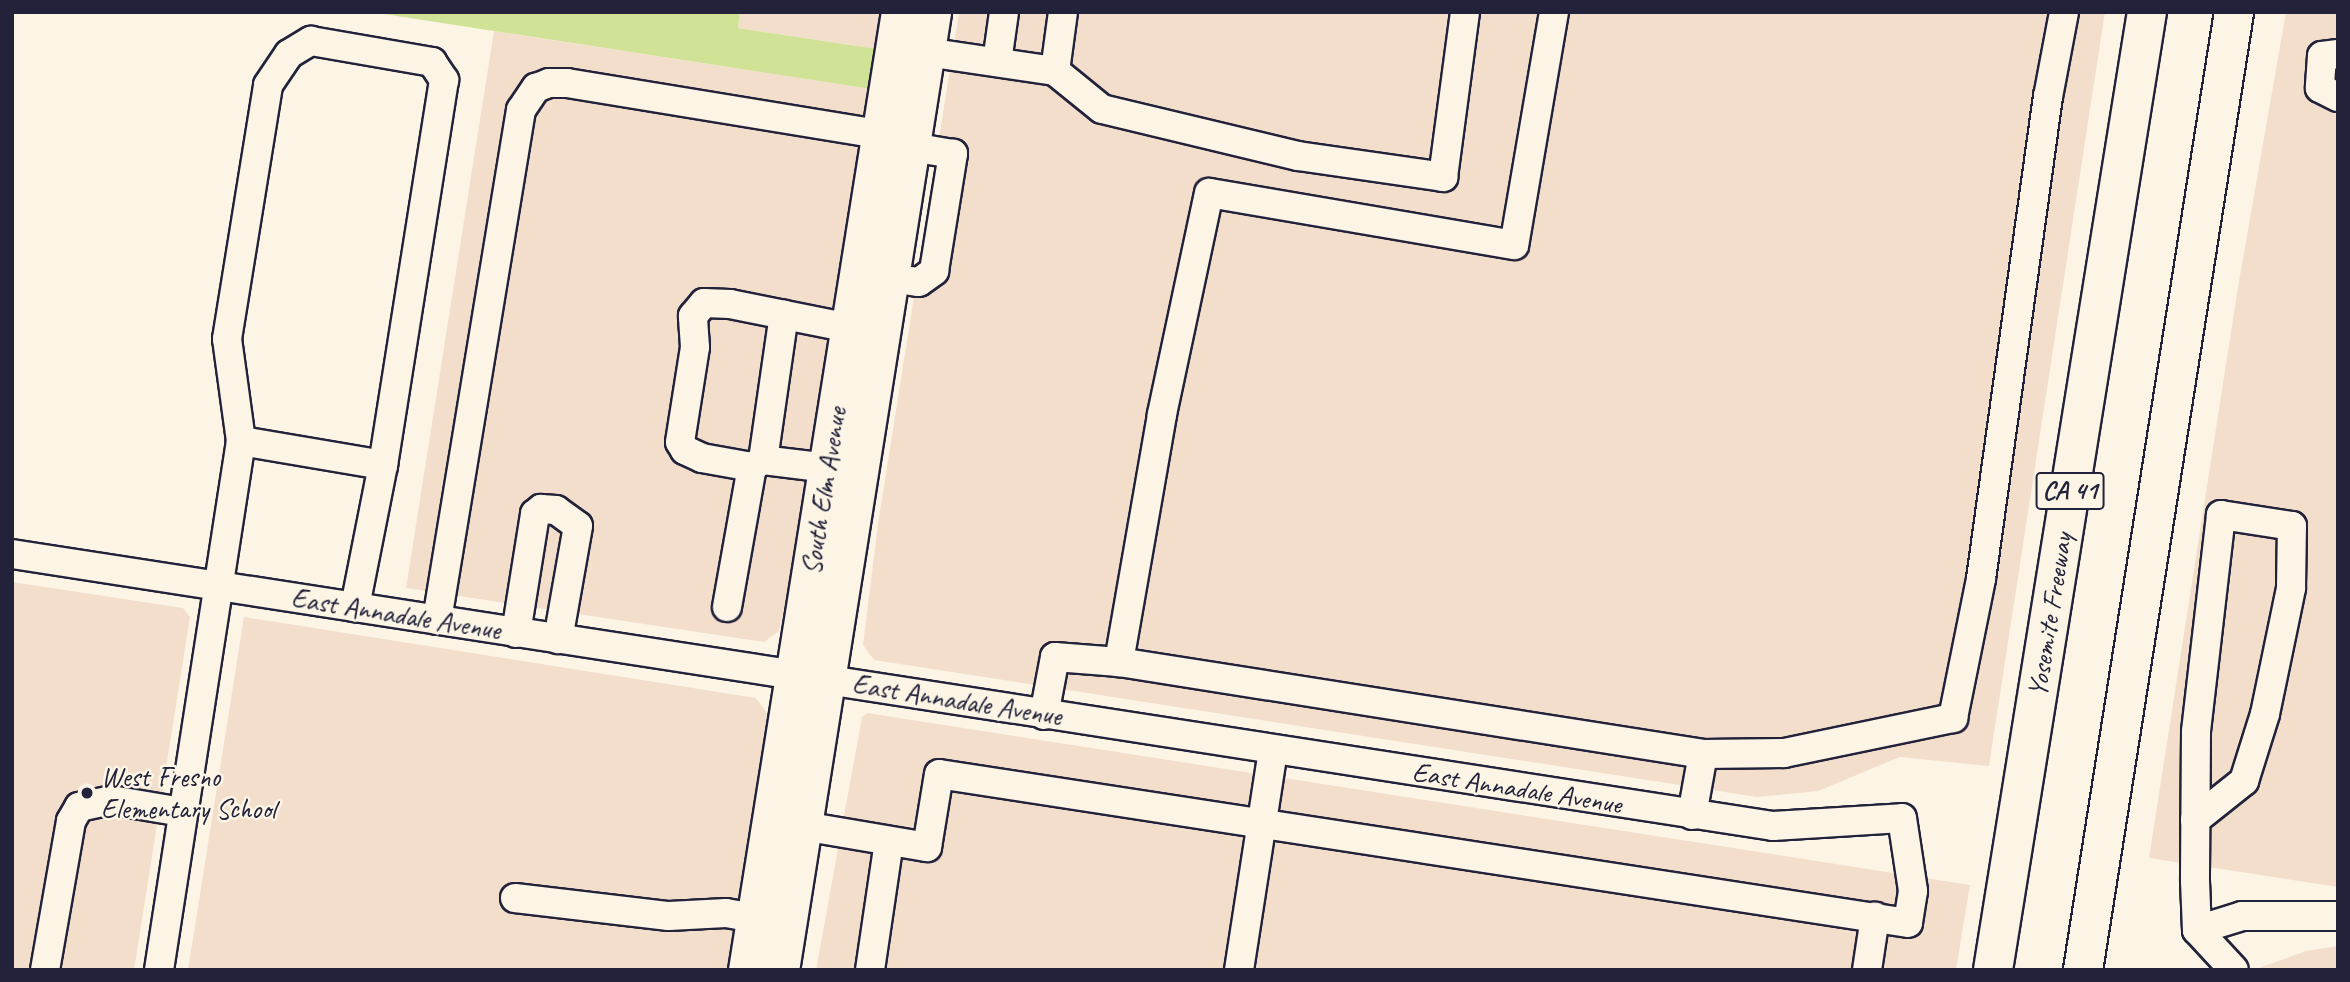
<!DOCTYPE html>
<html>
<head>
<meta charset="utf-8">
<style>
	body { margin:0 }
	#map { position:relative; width:2350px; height:982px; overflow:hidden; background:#fcf5e5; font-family:Caveat,sans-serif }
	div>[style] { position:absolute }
	.built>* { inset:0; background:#f3decc }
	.green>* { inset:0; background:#d0e296 }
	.roads { filter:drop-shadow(2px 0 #22223b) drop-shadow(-2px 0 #22223b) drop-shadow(0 2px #22223b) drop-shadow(0 -2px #22223b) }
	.minor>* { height:28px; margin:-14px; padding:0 14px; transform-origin:14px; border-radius:14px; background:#fcf5e5 }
	.major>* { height:37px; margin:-18.5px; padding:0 18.5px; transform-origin:18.5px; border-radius:18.5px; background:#fcf5e5 }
	.highway>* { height:38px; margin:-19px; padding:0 19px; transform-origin:19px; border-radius:19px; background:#fcf5e5 }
	.dots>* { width:19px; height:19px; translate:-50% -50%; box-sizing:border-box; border:4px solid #fcf5e5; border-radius:50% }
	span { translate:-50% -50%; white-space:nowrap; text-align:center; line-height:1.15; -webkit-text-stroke:5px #fcf5e5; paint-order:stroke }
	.shield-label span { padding:2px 5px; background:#fcf5e5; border:2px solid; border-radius:5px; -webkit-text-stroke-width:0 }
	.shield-label { font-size:26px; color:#22223b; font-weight:700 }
	.street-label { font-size:28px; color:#22223b }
	.poi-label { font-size:28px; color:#22223b }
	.left { translate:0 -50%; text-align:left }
	.frame { position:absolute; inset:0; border:14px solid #22223b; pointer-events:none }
</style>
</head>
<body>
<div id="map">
	<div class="built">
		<i style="clip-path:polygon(740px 12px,883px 12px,877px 49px,738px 28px)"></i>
		<i style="clip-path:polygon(959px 12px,2105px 12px,1989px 766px,1900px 757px,1818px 791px,1757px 797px,874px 660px,863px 645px,878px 524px)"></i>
		<i style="clip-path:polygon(2286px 12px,2338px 12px,2338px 887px,2149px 858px,2238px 287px)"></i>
		<i style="clip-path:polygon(494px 31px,871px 89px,803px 517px,779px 631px,764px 642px,406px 588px)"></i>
		<i style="clip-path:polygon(12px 582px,183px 608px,190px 617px,134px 970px,12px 970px)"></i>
		<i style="clip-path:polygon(244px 617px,756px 698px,767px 713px,731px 970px,188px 970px)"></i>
		<i style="clip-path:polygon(867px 713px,1970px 885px,1956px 970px,816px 970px,862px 717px)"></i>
		<i style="clip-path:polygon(2338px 946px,2338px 970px,2253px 970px,2306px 951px)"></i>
	</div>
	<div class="green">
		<i style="clip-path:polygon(371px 12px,740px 12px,738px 28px,877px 49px,871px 89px)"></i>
	</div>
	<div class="roads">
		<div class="minor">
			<i style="left:1554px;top:12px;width:236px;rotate:99.7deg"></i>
			<i style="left:1514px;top:245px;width:309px;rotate:-170.3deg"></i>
			<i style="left:1209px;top:193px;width:227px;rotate:102deg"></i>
			<i style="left:1162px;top:415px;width:251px;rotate:99.9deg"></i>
			<i style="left:1119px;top:662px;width:591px;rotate:8.95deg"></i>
			<i style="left:926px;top:52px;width:130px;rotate:8.4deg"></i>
			<i style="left:1055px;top:71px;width:60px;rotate:39deg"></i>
			<i style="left:1102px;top:109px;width:202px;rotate:13.5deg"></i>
			<i style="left:1298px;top:156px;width:147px;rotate:8.2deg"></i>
			<i style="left:1443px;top:177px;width:166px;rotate:-82.4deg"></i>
			<i style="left:2338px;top:54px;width:16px;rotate:173deg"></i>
			<i style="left:2322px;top:56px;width:32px;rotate:94deg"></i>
			<i style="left:2320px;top:88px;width:20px;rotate:27deg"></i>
			<i style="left:997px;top:62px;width:50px;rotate:-82deg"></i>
			<i style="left:1055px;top:71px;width:60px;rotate:-82.3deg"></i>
			<i style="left:890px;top:278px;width:29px;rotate:8deg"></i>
			<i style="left:919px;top:282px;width:19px;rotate:-36deg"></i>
			<i style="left:934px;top:271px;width:119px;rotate:-80.8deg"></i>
			<i style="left:953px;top:154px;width:43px;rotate:-170.5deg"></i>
			<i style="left:241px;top:441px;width:144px;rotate:9.6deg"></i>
			<i style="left:763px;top:460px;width:147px;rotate:-81.8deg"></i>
			<i style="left:828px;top:468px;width:65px;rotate:-173deg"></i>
			<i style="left:763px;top:460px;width:13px;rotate:148deg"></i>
			<i style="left:752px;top:467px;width:51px;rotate:-169.8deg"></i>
			<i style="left:702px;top:458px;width:19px;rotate:-155deg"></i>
			<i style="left:685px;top:450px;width:9px;rotate:-122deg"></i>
			<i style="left:680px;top:442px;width:96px;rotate:-81deg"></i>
			<i style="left:695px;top:347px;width:31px;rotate:-94deg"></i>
			<i style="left:693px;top:316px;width:17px;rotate:-50deg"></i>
			<i style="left:704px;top:303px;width:26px;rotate:2deg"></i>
			<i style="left:730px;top:304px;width:122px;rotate:11.3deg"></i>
			<i style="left:12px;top:554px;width:1782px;rotate:8.78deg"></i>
			<i style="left:1773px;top:826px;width:129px;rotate:-3.5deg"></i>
			<i style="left:1902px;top:818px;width:74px;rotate:81.4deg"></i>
			<i style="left:1913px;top:891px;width:32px;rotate:99deg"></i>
			<i style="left:1908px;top:923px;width:980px;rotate:-171.26deg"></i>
			<i style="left:939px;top:774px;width:74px;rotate:99.3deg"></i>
			<i style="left:927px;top:847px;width:126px;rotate:-170.4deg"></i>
			<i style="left:727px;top:607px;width:142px;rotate:-79.9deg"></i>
			<i style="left:437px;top:620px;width:517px;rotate:-80.65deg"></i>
			<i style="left:521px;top:110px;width:27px;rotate:-56deg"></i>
			<i style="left:536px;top:88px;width:14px;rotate:-21deg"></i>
			<i style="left:549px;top:83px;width:18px"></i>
			<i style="left:567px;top:83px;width:317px;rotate:9.3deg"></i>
			<i style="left:516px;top:633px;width:121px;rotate:-80.9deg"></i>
			<i style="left:535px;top:514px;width:8px;rotate:-40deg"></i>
			<i style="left:541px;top:509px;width:15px;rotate:4deg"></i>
			<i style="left:556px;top:510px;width:27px;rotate:36deg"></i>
			<i style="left:578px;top:526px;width:115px;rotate:100deg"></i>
			<i style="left:1044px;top:715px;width:59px;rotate:-79.3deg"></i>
			<i style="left:1055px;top:657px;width:64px;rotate:4.5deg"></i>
			<i style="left:1692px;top:815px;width:62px;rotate:-79.8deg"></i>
			<i style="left:1703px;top:754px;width:81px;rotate:-0.7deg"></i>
			<i style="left:1784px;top:753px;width:173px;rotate:-11.7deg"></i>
			<i style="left:1953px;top:718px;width:142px;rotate:-78.6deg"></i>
			<i style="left:1981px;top:579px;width:487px;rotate:-82.1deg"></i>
			<i style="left:2048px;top:97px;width:86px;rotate:-79.3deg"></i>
			<i style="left:2195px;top:820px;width:63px;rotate:-38.5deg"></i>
			<i style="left:2244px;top:781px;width:70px;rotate:-72.6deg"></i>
			<i style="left:2265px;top:714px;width:129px;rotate:-78.3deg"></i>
			<i style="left:2291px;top:588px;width:62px;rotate:-89.1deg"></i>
			<i style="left:2292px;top:526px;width:72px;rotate:-171.2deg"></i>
			<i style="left:2221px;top:515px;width:218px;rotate:96.6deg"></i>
			<i style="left:2196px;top:732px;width:149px;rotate:90.4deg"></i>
			<i style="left:2195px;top:881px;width:49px;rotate:87.7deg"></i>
			<i style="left:2197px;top:930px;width:54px;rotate:47.2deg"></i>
			<i style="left:515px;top:898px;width:155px;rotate:6.7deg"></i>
			<i style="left:669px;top:916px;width:57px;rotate:-3deg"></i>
			<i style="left:726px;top:913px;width:29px;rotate:10deg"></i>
			<i style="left:2197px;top:930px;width:47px;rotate:-17.3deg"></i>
			<i style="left:2242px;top:916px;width:96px"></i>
			<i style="left:45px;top:970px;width:151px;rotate:-80.1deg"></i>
			<i style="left:71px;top:821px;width:16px;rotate:-60deg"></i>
			<i style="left:79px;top:807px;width:33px;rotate:-12deg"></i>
			<i style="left:111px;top:800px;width:72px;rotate:9.6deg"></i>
			<i style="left:159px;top:970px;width:535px;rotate:-81.19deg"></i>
			<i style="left:241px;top:441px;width:103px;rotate:-97.8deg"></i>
			<i style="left:227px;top:339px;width:257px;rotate:-80.8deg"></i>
			<i style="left:268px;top:85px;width:37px;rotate:-56deg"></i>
			<i style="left:289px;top:54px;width:26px;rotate:-31deg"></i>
			<i style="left:311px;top:41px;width:123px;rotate:9.8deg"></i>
			<i style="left:432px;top:62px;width:22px;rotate:56deg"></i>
			<i style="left:444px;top:80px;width:390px;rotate:99deg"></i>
			<i style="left:383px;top:465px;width:145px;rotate:101.2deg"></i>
			<i style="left:870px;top:970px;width:130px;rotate:-81.6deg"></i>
			<i style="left:1239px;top:970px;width:222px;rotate:-81.2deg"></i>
			<i style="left:1867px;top:970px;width:54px;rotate:-81.4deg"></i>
		</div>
		<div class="major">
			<i style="left:747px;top:970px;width:970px;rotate:-80.93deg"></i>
			<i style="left:780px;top:970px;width:970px;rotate:-80.98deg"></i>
		</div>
		<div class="highway">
			<i style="left:1993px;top:970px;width:970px;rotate:-80.87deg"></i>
			<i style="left:2083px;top:970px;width:970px;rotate:-81.04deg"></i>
		</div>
	</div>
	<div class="dots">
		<i style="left:87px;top:793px;background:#22223b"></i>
	</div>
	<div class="shield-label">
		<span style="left:2070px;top:491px">CA 41</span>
	</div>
	<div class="street-label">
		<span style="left:824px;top:491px;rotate:-81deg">South Elm Avenue</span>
		<span style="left:396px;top:614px;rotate:9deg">East Annadale Avenue</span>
		<span style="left:2050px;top:615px;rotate:-81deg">Yosemite Freeway</span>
		<span style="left:957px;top:700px;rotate:9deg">East Annadale Avenue</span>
		<span style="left:1517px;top:788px;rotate:9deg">East Annadale Avenue</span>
	</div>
	<div class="poi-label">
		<span class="left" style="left:101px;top:793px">West Fresno<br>Elementary School</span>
	</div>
	<div class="frame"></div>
</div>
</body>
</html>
